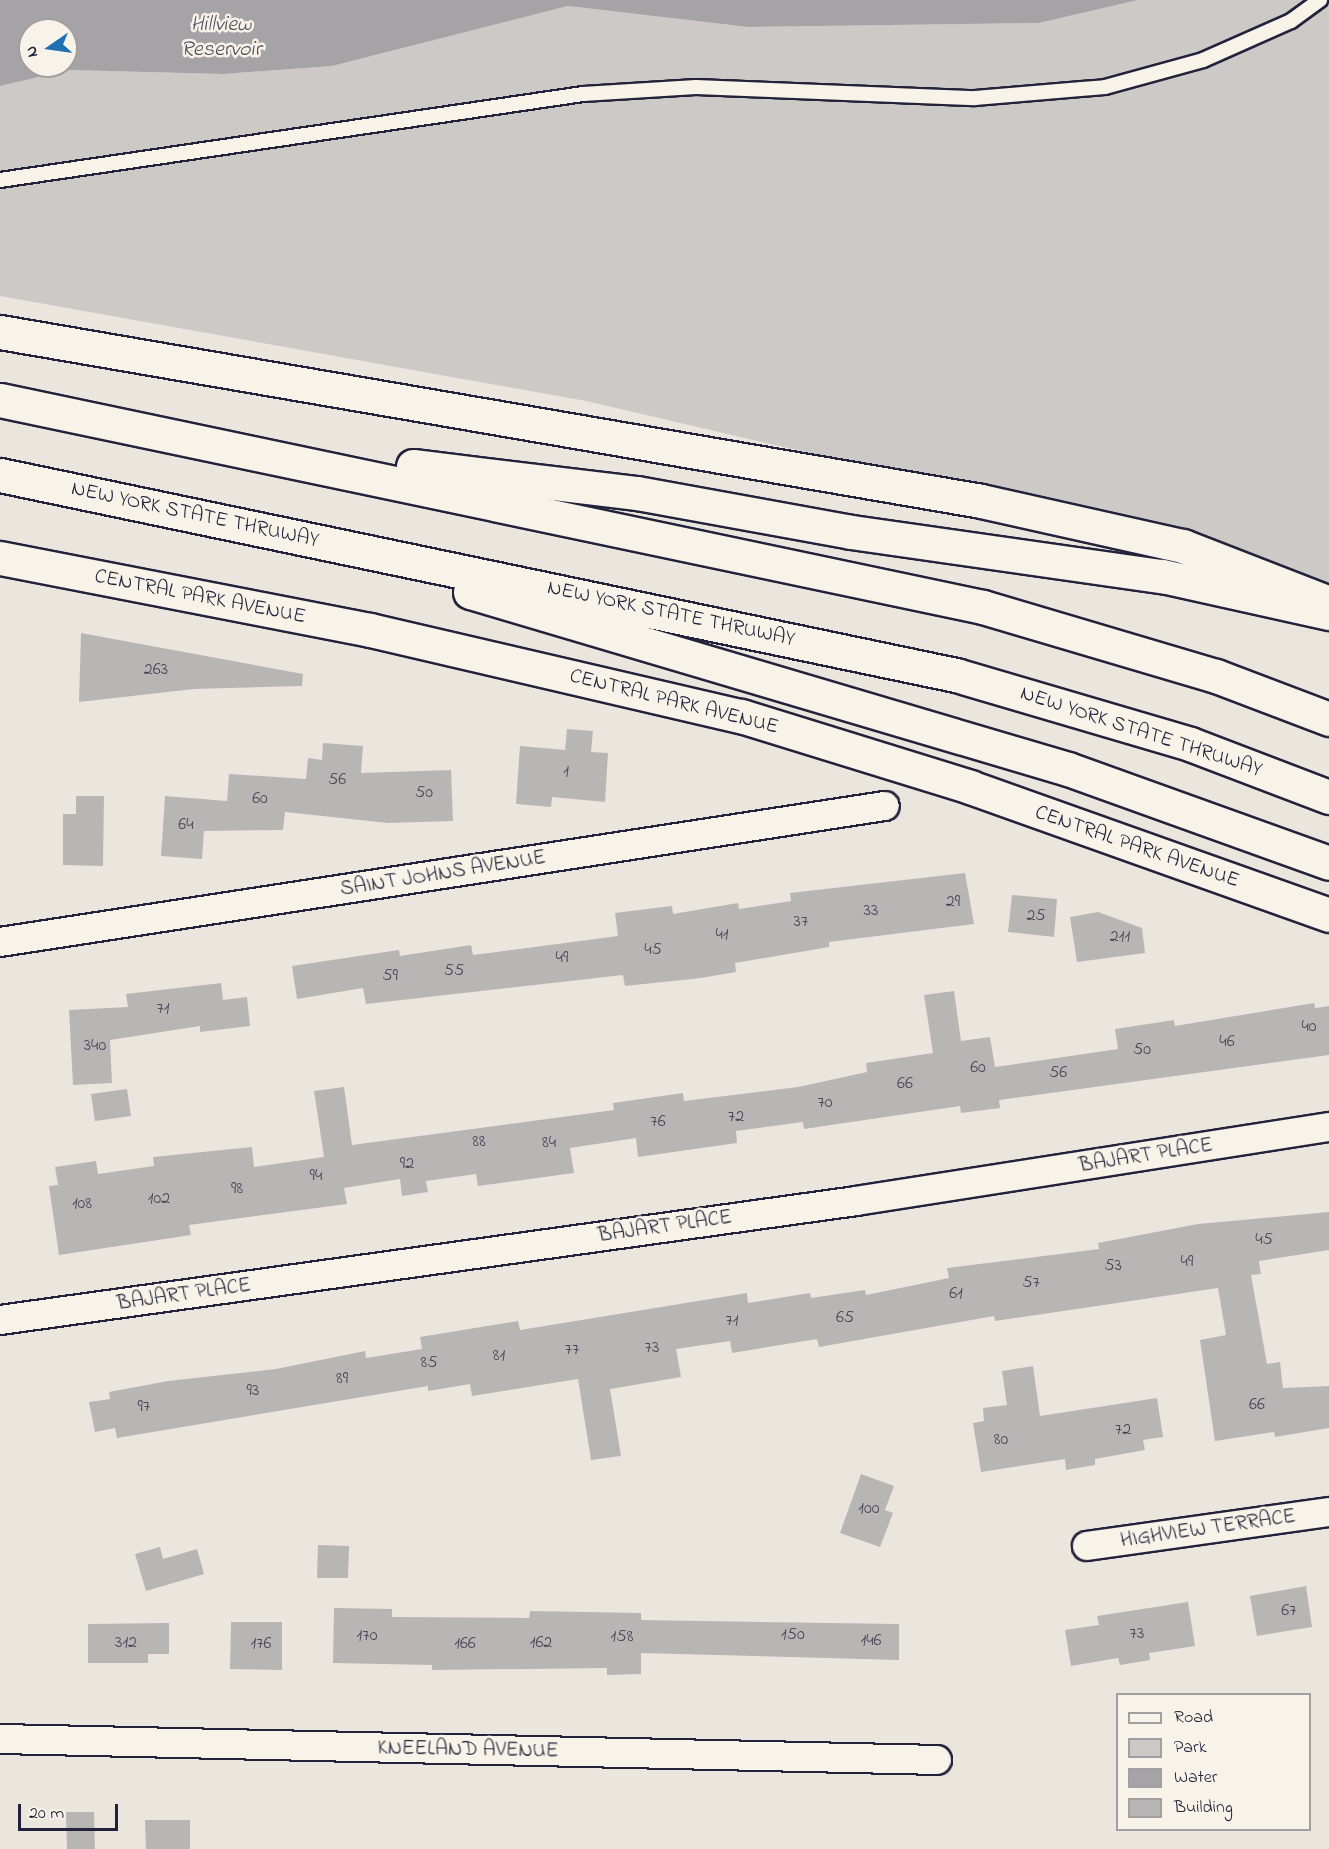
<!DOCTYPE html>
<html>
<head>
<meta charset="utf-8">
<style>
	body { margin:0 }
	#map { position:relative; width:1329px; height:1849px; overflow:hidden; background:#eae6de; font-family:"Indie Flower",sans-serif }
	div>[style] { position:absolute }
	.green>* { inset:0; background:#cdc9c6 }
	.water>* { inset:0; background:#a6a3a6 }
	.building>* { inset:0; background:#b8b6b5 }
	.roads { filter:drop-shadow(2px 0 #22223b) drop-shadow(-2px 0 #22223b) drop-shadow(0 2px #22223b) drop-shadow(0 -2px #22223b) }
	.service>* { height:14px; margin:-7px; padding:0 7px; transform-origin:7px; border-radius:7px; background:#f7f3e8 }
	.minor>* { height:28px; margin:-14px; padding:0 14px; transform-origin:14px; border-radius:14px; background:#f7f3e8 }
	.secondary>* { height:33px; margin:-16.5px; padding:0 16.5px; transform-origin:16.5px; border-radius:16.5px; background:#f7f3e8 }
	.motorway>* { height:33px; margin:-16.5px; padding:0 16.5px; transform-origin:16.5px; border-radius:16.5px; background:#f7f3e8 }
	span { translate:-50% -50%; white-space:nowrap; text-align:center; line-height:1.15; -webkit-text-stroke:5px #f7f3e8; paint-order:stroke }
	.number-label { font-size:18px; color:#48475a }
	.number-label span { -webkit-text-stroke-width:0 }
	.street-label { font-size:21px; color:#22223b }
	.water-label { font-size:22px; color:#504f60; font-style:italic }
	.legend { position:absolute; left:1116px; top:1693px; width:195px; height:138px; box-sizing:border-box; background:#f7f3e8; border:2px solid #a29fa3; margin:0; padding:8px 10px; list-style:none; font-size:18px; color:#22223b }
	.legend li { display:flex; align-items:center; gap:12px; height:30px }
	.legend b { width:30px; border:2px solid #a29fa3 }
	.north { position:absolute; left:18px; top:18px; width:60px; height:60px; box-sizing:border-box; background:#f7f3e8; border:2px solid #a29fa3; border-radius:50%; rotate:257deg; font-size:16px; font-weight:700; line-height:24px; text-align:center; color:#22223b }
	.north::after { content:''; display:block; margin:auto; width:21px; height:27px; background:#1f6fb2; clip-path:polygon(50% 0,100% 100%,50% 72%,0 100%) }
	.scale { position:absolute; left:18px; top:1804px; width:100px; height:27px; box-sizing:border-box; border:3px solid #22223b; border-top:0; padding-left:8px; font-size:18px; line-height:21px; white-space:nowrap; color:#22223b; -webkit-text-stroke:4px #f7f3e8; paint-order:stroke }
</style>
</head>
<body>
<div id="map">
	<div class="green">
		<i style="clip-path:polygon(1138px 0,1329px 0,1329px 592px,1234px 552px,586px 401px,0 296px,0 86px,69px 70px,223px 74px,332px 66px,568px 6px,748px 27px,1039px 23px)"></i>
	</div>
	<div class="water">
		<i style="clip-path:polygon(evenodd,0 0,1138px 0,1039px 23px,748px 27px,568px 6px,332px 66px,223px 74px,69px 70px,0 86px,0 0,30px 30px,66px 30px,66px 66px,30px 66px,30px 30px)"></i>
	</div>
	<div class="building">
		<i style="clip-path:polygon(81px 633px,303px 674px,302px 686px,194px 689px,79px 702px)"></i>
		<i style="clip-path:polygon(567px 729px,593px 731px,591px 752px,608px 753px,605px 802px,552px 797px,551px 807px,516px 804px,520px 746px,565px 750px)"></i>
		<i style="clip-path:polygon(323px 743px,363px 746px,361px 773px,451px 770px,453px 821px,388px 823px,285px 812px,283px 830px,204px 831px,202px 859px,161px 856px,165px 796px,227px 801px,229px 774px,306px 779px,308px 758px,322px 760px)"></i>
		<i style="clip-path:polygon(76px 796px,104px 796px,103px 866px,63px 865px,63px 814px,76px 814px)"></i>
		<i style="clip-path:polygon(965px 873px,974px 924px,829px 942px,829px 947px,735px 963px,736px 972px,701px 978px,625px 986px,623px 975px,366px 1004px,363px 988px,297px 999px,292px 966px,399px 950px,400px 956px,471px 945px,473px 955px,618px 936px,615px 913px,672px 906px,673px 914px,738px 903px,739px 909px,791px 901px,790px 893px)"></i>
		<i style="clip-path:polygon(1012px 895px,1057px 899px,1054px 937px,1008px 932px)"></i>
		<i style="clip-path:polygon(1098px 912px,1142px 928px,1145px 953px,1077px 962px,1070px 917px)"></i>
		<i style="clip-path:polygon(221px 983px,223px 1000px,247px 997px,250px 1026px,200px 1032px,200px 1026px,110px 1040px,112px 1083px,73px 1085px,69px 1010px,128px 1007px,126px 994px)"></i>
		<i style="clip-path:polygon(954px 991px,961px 1041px,990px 1037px,995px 1067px,1118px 1049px,1115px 1029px,1174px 1020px,1175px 1026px,1314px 1003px,1315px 1008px,1329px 1006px,1329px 1055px,999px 1100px,1000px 1108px,961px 1113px,960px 1106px,804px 1129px,803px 1122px,736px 1131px,737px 1143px,638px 1157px,636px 1138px,570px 1148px,574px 1173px,478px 1186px,476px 1174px,426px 1181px,428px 1192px,402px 1196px,400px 1179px,344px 1188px,347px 1204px,189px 1225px,191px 1235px,59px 1255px,49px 1186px,58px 1185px,55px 1167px,96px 1161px,98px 1174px,154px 1166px,153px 1157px,252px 1147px,254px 1167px,324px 1157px,314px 1091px,344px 1087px,352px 1145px,614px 1110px,613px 1103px,683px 1093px,684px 1101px,798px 1087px,867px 1072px,866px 1063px,933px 1053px,924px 995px)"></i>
		<i style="clip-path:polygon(127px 1089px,131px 1116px,95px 1121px,91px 1094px)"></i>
		<i style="clip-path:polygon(1329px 1212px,1329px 1250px,1259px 1261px,1261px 1274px,1251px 1275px,1267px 1364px,1280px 1362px,1283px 1388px,1329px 1386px,1329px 1428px,1275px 1437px,1274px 1432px,1215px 1441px,1200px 1340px,1226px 1335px,1218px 1288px,995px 1321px,994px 1316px,819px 1347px,817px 1339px,732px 1353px,730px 1341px,676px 1349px,681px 1377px,610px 1389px,621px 1456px,591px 1460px,578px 1379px,472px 1396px,470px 1384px,428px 1391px,428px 1386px,117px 1438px,115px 1428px,95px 1432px,89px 1402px,110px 1399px,109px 1392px,168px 1381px,276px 1369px,365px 1351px,366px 1358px,422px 1349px,420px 1337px,518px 1321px,520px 1330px,747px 1293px,748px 1303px,810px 1293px,811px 1298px,865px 1290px,866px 1295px,949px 1278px,947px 1268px,1099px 1249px,1098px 1243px,1198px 1224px)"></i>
		<i style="clip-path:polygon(1033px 1366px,1040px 1416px,1157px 1398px,1163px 1437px,1143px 1440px,1145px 1450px,1095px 1459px,1095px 1465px,1066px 1470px,1065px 1459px,981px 1472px,973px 1423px,984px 1421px,983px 1408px,1007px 1405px,1002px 1371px)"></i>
		<i style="clip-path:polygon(861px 1474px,894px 1486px,885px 1510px,893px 1513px,880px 1547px,840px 1533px)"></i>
		<i style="clip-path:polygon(318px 1545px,349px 1546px,348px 1578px,317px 1578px)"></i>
		<i style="clip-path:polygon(160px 1547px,163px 1559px,197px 1549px,204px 1574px,146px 1591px,135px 1554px)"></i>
		<i style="clip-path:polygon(1306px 1586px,1312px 1627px,1257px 1636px,1250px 1596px)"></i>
		<i style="clip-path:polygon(1188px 1602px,1195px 1646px,1149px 1653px,1150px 1660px,1120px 1665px,1118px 1658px,1071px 1666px,1065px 1630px,1099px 1625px,1097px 1616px)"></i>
		<i style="clip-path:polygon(334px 1608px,392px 1609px,392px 1617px,529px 1618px,530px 1611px,641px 1613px,641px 1620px,899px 1624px,899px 1660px,641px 1653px,641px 1674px,607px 1675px,607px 1668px,432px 1670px,432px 1665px,333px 1663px)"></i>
		<i style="clip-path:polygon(231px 1622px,282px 1622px,282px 1670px,230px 1669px)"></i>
		<i style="clip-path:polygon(169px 1623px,169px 1654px,148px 1654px,148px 1663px,88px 1663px,88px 1624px)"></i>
		<i style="clip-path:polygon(66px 1812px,94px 1812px,95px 1849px,67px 1849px)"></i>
		<i style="clip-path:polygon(145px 1820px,190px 1820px,190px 1849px,146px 1849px)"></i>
	</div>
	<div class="roads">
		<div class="service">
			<i style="left:0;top:180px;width:589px;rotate:-8.39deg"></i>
			<i style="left:583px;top:94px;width:113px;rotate:-3.5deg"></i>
			<i style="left:696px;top:87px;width:279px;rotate:2.3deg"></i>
			<i style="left:975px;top:98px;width:130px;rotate:-4.8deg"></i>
			<i style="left:1105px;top:87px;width:102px;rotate:-15.4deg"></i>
			<i style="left:1203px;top:60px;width:96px;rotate:-23.9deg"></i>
			<i style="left:1291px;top:21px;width:36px;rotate:-36deg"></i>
		</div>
		<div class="minor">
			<i style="left:0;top:942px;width:895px;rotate:-8.74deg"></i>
			<i style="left:0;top:1320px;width:864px;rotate:-7.91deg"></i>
			<i style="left:856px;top:1201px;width:479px;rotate:-8.9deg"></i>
			<i style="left:1087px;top:1546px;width:244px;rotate:-8deg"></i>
			<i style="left:0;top:1739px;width:937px;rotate:1.28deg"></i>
		</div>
		<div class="secondary">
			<i style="left:0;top:332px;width:995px;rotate:9.77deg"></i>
			<i style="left:981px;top:501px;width:207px;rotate:12.6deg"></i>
			<i style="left:1183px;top:546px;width:157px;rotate:21.3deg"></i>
			<i style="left:0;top:558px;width:377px;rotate:11deg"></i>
			<i style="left:370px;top:630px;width:381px;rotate:13.1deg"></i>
			<i style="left:741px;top:716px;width:240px;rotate:17.2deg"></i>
			<i style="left:970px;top:787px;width:381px;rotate:19.6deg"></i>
		</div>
		<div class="motorway">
			<i style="left:0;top:400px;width:1005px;rotate:11.89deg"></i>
			<i style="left:983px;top:607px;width:243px;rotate:16.5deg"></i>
			<i style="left:1216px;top:676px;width:121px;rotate:20.8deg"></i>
			<i style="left:413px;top:466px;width:226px;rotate:6.9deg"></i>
			<i style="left:637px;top:493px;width:218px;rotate:10.3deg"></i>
			<i style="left:851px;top:532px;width:314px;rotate:8.1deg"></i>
			<i style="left:1162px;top:576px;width:171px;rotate:12.5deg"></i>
			<i style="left:0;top:475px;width:977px;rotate:11.82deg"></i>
			<i style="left:956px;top:675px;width:244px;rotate:16.4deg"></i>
			<i style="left:1190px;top:744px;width:149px;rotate:20.9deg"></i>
			<i style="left:470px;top:592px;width:624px;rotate:16.49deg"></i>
			<i style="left:1068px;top:769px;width:277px;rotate:19.8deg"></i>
		</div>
	</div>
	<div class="number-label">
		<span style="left:156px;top:670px">263</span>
		<span style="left:566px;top:772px">1</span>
		<span style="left:337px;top:780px">56</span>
		<span style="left:424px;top:793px">50</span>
		<span style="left:260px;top:799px">60</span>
		<span style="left:186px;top:825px">64</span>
		<span style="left:953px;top:902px">29</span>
		<span style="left:871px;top:911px">33</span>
		<span style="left:1036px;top:916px">25</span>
		<span style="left:801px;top:922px">37</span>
		<span style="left:722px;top:935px">41</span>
		<span style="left:1120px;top:937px">211</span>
		<span style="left:653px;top:950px">45</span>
		<span style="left:562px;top:958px">49</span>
		<span style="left:454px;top:971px">55</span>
		<span style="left:390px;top:976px">59</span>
		<span style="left:163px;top:1009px">71</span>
		<span style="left:1309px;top:1027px">40</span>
		<span style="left:1227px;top:1042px">46</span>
		<span style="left:95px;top:1046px">340</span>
		<span style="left:1142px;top:1050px">50</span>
		<span style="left:978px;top:1068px">60</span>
		<span style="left:1058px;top:1073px">56</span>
		<span style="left:905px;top:1084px">66</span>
		<span style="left:825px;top:1103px">70</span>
		<span style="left:736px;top:1117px">72</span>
		<span style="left:658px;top:1122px">76</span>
		<span style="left:479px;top:1142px">88</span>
		<span style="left:549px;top:1143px">84</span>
		<span style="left:407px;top:1164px">92</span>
		<span style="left:316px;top:1176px">94</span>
		<span style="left:237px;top:1189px">98</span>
		<span style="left:159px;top:1199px">102</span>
		<span style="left:82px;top:1204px">108</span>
		<span style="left:1264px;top:1240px">45</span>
		<span style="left:1187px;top:1262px">49</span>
		<span style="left:1113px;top:1266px">53</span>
		<span style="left:1031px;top:1283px">57</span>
		<span style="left:956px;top:1294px">61</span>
		<span style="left:845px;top:1318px">65</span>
		<span style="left:732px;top:1321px">71</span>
		<span style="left:652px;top:1348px">73</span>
		<span style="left:572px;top:1350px">77</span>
		<span style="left:499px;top:1356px">81</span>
		<span style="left:429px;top:1363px">85</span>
		<span style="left:342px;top:1379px">89</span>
		<span style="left:253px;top:1391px">93</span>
		<span style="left:1257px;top:1405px">66</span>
		<span style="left:144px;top:1407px">97</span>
		<span style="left:1123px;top:1430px">72</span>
		<span style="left:1001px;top:1440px">80</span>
		<span style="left:869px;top:1509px">100</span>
		<span style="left:1289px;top:1611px">67</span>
		<span style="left:1137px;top:1634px">73</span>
		<span style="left:793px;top:1635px">150</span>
		<span style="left:367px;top:1636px">170</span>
		<span style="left:622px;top:1637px">158</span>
		<span style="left:871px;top:1641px">146</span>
		<span style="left:126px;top:1643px">312</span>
		<span style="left:541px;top:1643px">162</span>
		<span style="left:261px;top:1644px">176</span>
		<span style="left:465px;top:1644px">166</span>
	</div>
	<div class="street-label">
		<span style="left:195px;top:515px;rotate:12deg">NEW YORK STATE THRUWAY</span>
		<span style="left:200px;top:597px;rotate:11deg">CENTRAL PARK AVENUE</span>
		<span style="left:671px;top:614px;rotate:12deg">NEW YORK STATE THRUWAY</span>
		<span style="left:674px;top:702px;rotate:14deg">CENTRAL PARK AVENUE</span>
		<span style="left:1141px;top:732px;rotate:18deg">NEW YORK STATE THRUWAY</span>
		<span style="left:1137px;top:847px;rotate:19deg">CENTRAL PARK AVENUE</span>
		<span style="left:443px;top:874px;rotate:-9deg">SAINT JOHNS AVENUE</span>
		<span style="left:1146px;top:1156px;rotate:-9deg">BAJART PLACE</span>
		<span style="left:665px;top:1227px;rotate:-8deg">BAJART PLACE</span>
		<span style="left:184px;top:1295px;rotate:-8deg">BAJART PLACE</span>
		<span style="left:1208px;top:1529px;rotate:-8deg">HIGHVIEW TERRACE</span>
		<span style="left:468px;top:1750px;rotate:1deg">KNEELAND AVENUE</span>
	</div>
	<div class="water-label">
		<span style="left:221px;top:38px">Hillview<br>Reservoir</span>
	</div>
	<ul class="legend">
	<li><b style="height:8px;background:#f7f3e8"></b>Road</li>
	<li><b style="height:16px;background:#cdc9c6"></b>Park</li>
	<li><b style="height:16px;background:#a6a3a6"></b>Water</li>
	<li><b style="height:16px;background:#b8b6b5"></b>Building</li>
	</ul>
	<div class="north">N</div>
	<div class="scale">20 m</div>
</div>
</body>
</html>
